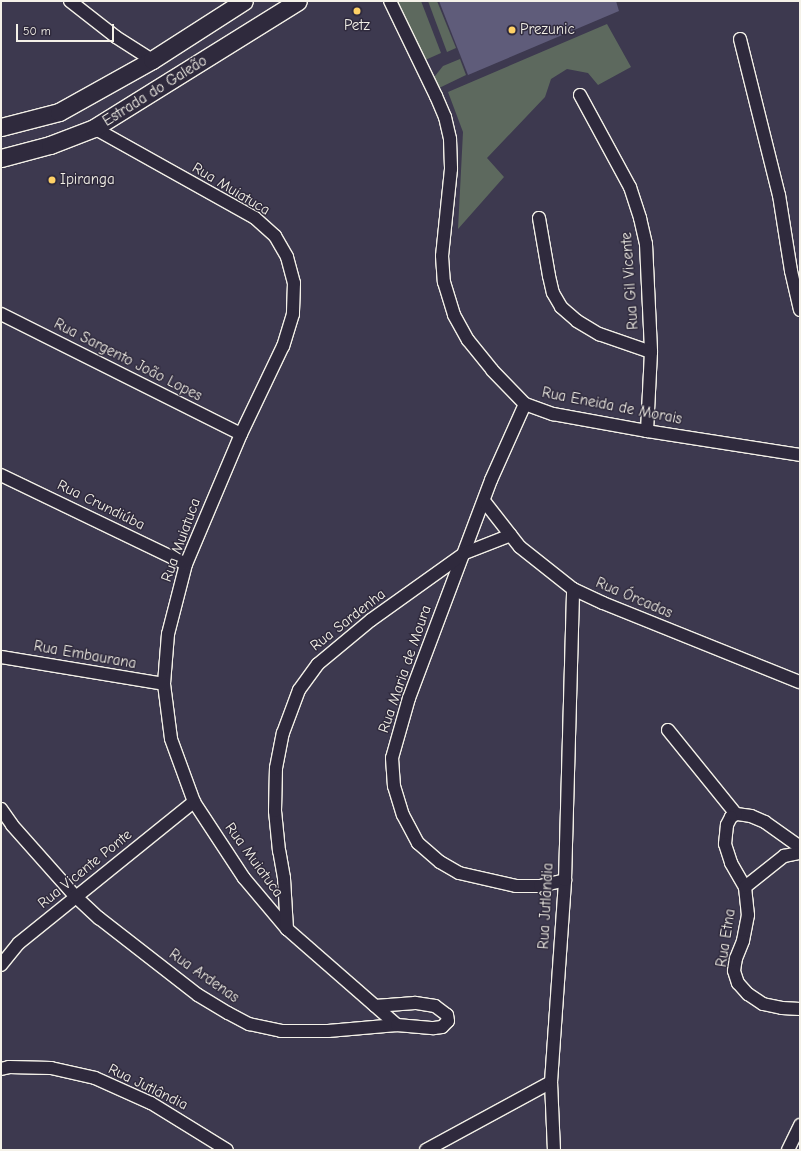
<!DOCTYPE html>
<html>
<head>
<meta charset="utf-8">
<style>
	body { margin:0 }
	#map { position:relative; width:801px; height:1151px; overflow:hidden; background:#3d394f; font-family:"Comic Neue",sans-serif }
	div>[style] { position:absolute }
	.green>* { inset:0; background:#5d695e }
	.building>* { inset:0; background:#5f5c7a }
	.roads { filter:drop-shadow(1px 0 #f4f1e8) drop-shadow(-1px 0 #f4f1e8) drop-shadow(0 1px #f4f1e8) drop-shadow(0 -1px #f4f1e8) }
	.minor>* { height:12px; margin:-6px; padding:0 6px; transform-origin:6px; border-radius:6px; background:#2f2a3d }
	.secondary>* { height:17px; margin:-8.5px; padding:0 8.5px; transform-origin:8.5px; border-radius:8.5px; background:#2f2a3d }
	.dots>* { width:11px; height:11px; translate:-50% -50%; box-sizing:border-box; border:2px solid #2f2a3d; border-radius:50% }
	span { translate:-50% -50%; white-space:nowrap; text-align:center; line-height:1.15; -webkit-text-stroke:3px #2f2a3d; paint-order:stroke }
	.poi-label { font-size:15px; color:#f4f1e8 }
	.left { translate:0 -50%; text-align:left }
	.street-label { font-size:15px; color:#f4f1e8 }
	.frame { position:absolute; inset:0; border:2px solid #f4f1e8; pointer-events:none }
	.scale { position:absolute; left:16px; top:24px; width:98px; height:18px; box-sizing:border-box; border:2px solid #f4f1e8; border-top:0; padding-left:5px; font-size:12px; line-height:14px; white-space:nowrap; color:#f4f1e8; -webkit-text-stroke:3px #2f2a3d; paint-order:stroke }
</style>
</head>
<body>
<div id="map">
	<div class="green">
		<i style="clip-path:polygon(395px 1px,421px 1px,441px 53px,423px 61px)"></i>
		<i style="clip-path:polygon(428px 1px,437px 1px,456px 48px,447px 52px)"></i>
		<i style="clip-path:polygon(607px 24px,631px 67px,598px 85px,588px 73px,567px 69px,551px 79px,545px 97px,487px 158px,504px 177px,458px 229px,463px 132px,448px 92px)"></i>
		<i style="clip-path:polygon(460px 59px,466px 75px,435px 90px,431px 81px,443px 66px)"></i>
	</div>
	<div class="building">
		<i style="clip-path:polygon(439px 1px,616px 1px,619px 11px,468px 75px)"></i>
	</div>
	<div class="roads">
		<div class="minor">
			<i style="left:70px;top:1px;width:58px;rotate:38deg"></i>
			<i style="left:116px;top:37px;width:43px;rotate:32.6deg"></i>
			<i style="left:390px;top:1px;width:106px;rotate:64.2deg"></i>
			<i style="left:436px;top:96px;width:23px;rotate:67deg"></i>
			<i style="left:445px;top:117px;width:23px;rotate:77deg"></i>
			<i style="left:450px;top:139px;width:30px;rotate:88deg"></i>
			<i style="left:451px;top:169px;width:87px;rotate:95.9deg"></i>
			<i style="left:442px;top:256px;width:26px;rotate:86deg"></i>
			<i style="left:444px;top:282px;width:34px;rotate:73deg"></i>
			<i style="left:454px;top:315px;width:29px;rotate:61deg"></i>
			<i style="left:468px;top:340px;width:38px;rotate:51deg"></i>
			<i style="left:492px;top:370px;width:47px;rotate:45.9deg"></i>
			<i style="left:525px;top:404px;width:30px;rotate:20deg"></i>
			<i style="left:553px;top:414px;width:96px;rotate:10.3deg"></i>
			<i style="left:647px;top:431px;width:155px;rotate:8.9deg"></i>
			<i style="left:740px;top:39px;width:161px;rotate:76deg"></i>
			<i style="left:779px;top:195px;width:77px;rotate:81deg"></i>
			<i style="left:791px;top:271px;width:40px;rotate:77deg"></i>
			<i style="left:580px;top:95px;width:105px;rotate:61.5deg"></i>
			<i style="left:630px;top:187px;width:33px;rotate:72deg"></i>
			<i style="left:640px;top:218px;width:27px;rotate:77deg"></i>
			<i style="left:646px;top:244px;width:108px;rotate:87.3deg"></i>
			<i style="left:651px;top:352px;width:79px;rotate:92.9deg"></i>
			<i style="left:94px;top:128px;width:184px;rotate:29.2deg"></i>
			<i style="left:255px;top:218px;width:27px;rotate:42deg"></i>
			<i style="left:275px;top:236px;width:24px;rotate:60deg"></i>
			<i style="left:287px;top:257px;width:27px;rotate:75deg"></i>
			<i style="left:294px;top:283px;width:31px;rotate:92deg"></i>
			<i style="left:293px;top:314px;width:34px;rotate:107deg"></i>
			<i style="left:283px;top:346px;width:98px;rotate:115.5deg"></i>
			<i style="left:241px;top:434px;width:141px;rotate:112.9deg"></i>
			<i style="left:186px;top:564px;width:72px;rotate:104.4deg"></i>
			<i style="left:168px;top:634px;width:50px;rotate:94.6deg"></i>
			<i style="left:164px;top:684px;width:55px;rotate:82.7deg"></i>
			<i style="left:171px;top:739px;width:67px;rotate:69.9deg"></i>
			<i style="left:194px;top:802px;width:91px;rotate:56.7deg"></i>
			<i style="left:244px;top:878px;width:67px;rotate:49.9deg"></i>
			<i style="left:287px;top:929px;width:146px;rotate:41.1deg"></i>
			<i style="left:539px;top:218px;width:59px;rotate:80.2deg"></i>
			<i style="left:549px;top:276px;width:17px;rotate:77deg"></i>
			<i style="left:553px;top:293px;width:16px;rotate:60deg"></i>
			<i style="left:561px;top:307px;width:21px;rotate:41deg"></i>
			<i style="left:577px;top:321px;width:26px;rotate:31deg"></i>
			<i style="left:599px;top:334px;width:55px;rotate:19.1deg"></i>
			<i style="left:1px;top:314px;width:268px;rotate:26.6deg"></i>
			<i style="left:525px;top:404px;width:83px;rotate:114.1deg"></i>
			<i style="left:491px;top:480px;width:233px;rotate:110.6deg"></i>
			<i style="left:409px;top:698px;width:62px;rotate:105.8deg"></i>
			<i style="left:392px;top:758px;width:28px;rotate:86deg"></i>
			<i style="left:394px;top:786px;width:30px;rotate:73deg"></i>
			<i style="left:403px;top:815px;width:32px;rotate:62deg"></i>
			<i style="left:418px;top:843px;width:29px;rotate:41deg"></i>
			<i style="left:440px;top:862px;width:22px;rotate:30deg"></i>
			<i style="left:459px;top:873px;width:58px;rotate:12.8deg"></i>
			<i style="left:516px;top:886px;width:24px"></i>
			<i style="left:540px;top:886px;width:26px;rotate:-13deg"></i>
			<i style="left:1px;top:475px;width:205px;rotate:25.7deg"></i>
			<i style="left:484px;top:501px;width:58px;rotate:52deg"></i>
			<i style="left:520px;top:547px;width:68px;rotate:38.4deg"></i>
			<i style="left:573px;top:589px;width:33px;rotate:25deg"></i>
			<i style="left:603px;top:603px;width:212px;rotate:21.9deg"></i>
			<i style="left:1px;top:657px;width:165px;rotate:9.4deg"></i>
			<i style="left:668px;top:730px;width:108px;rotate:51deg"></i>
			<i style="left:1px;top:809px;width:19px;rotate:55deg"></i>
			<i style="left:12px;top:825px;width:95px;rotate:48.4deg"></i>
			<i style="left:75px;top:896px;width:33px;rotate:43deg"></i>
			<i style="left:99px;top:918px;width:125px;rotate:37.9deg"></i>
			<i style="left:198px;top:995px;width:35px;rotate:31deg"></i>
			<i style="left:228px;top:1013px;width:24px;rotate:28deg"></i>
			<i style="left:249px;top:1024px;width:33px;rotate:12deg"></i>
			<i style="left:281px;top:1031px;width:47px"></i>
			<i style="left:328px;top:1031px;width:69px;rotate:-5deg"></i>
			<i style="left:397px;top:1025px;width:37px;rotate:5deg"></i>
			<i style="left:434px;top:1028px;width:8px;rotate:-7deg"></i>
			<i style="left:442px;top:1027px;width:8px;rotate:-45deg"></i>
			<i style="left:448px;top:1021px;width:6px;rotate:-99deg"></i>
			<i style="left:447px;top:1015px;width:15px;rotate:-143deg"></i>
			<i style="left:435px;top:1006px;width:20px;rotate:-171deg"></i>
			<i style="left:415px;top:1003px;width:40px;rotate:175.7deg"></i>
			<i style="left:800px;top:847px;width:43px;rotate:-144.5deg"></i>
			<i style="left:765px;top:822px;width:15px;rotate:-157deg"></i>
			<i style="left:751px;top:816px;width:15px;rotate:-172deg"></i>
			<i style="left:736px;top:814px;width:6px;rotate:149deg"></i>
			<i style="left:731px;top:817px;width:9px;rotate:117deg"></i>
			<i style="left:727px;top:825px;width:19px;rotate:96deg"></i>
			<i style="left:725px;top:844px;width:20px;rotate:72deg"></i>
			<i style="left:731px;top:863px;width:28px;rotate:60deg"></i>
			<i style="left:745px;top:887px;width:28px;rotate:84deg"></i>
			<i style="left:748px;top:915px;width:26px;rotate:101deg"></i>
			<i style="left:743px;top:941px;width:18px;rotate:112deg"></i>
			<i style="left:736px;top:958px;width:13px;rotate:99deg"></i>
			<i style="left:734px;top:971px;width:13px;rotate:72deg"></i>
			<i style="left:738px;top:983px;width:15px;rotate:48deg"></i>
			<i style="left:748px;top:994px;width:18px;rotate:34deg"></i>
			<i style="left:763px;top:1004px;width:19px;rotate:12deg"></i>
			<i style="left:782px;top:1008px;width:18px;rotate:3deg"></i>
			<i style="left:745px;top:887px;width:50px;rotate:-38.5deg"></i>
			<i style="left:784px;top:856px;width:16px;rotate:-11deg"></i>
			<i style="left:287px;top:929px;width:51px;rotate:-93.4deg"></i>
			<i style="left:284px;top:878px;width:27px;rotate:-100deg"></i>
			<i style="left:279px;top:851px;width:40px;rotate:-95.7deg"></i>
			<i style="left:275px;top:811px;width:43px;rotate:-88.7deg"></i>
			<i style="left:276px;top:768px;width:36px;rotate:-79deg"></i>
			<i style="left:283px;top:733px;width:46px;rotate:-69.6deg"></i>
			<i style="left:299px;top:690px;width:32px;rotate:-54deg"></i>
			<i style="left:318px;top:664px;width:69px;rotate:-39.7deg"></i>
			<i style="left:371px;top:620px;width:115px;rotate:-35.5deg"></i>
			<i style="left:465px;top:553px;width:49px;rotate:-21.4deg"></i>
			<i style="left:1px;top:965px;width:28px;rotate:-51deg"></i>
			<i style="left:19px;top:943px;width:225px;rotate:-38.9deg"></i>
			<i style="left:1px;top:1069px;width:8px;rotate:-14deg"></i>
			<i style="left:9px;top:1067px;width:42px;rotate:1.4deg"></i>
			<i style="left:51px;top:1068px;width:45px;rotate:12.8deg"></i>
			<i style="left:95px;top:1078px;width:61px;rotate:24.1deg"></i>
			<i style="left:151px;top:1103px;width:89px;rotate:31.7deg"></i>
			<i style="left:551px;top:1082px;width:68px;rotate:87.5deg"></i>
			<i style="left:426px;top:1150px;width:142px;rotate:-28.5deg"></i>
			<i style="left:551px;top:1082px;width:202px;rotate:-86deg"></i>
			<i style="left:565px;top:880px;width:291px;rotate:-88.4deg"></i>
			<i style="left:788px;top:1150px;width:28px;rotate:-64deg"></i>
		</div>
		<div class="secondary">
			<i style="left:1px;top:127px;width:60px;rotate:-14.5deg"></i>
			<i style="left:59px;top:112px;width:107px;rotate:-29.2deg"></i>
			<i style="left:152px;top:60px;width:109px;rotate:-32.7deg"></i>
			<i style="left:1px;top:158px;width:51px;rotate:-14.9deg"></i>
			<i style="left:50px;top:145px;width:47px;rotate:-21.1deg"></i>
			<i style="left:94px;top:128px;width:240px;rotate:-31.9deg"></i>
		</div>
	</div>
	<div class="dots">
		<i style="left:357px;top:11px;background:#ffd166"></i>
		<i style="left:512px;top:30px;background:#ffd166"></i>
		<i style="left:52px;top:180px;background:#ffd166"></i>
	</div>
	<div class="poi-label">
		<span style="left:357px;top:26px">Petz</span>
		<span class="left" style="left:520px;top:30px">Prezunic</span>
		<span class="left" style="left:60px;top:180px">Ipiranga</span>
	</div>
	<div class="street-label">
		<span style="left:155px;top:91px;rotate:-32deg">Estrada do Galeão</span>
		<span style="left:231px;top:189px;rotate:31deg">Rua Muiatuca</span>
		<span style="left:630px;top:281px;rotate:-94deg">Rua Gil Vicente</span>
		<span style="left:128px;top:360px;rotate:27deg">Rua Sargento João Lopes</span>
		<span style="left:612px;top:406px;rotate:11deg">Rua Eneida de Morais</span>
		<span style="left:101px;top:505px;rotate:26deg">Rua Crundiúba</span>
		<span style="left:181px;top:540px;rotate:-70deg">Rua Muiatuca</span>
		<span style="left:634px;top:598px;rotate:23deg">Rua Órcadas</span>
		<span style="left:348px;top:620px;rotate:-38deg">Rua Sardenha</span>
		<span style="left:85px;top:655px;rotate:10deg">Rua Embaurana</span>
		<span style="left:405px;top:669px;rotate:-71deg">Rua Maria de Moura</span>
		<span style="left:254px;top:860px;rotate:54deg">Rua Muiatuca</span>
		<span style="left:85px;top:869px;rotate:-39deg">Rua Vicente Ponte</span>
		<span style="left:546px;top:906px;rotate:-87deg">Rua Jutlândia</span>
		<span style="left:726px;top:938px;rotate:-81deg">Rua Etna</span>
		<span style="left:204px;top:976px;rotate:35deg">Rua Ardenas</span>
		<span style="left:148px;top:1087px;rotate:26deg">Rua Jutlândia</span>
	</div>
	<div class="frame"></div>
	<div class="scale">50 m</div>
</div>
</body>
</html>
